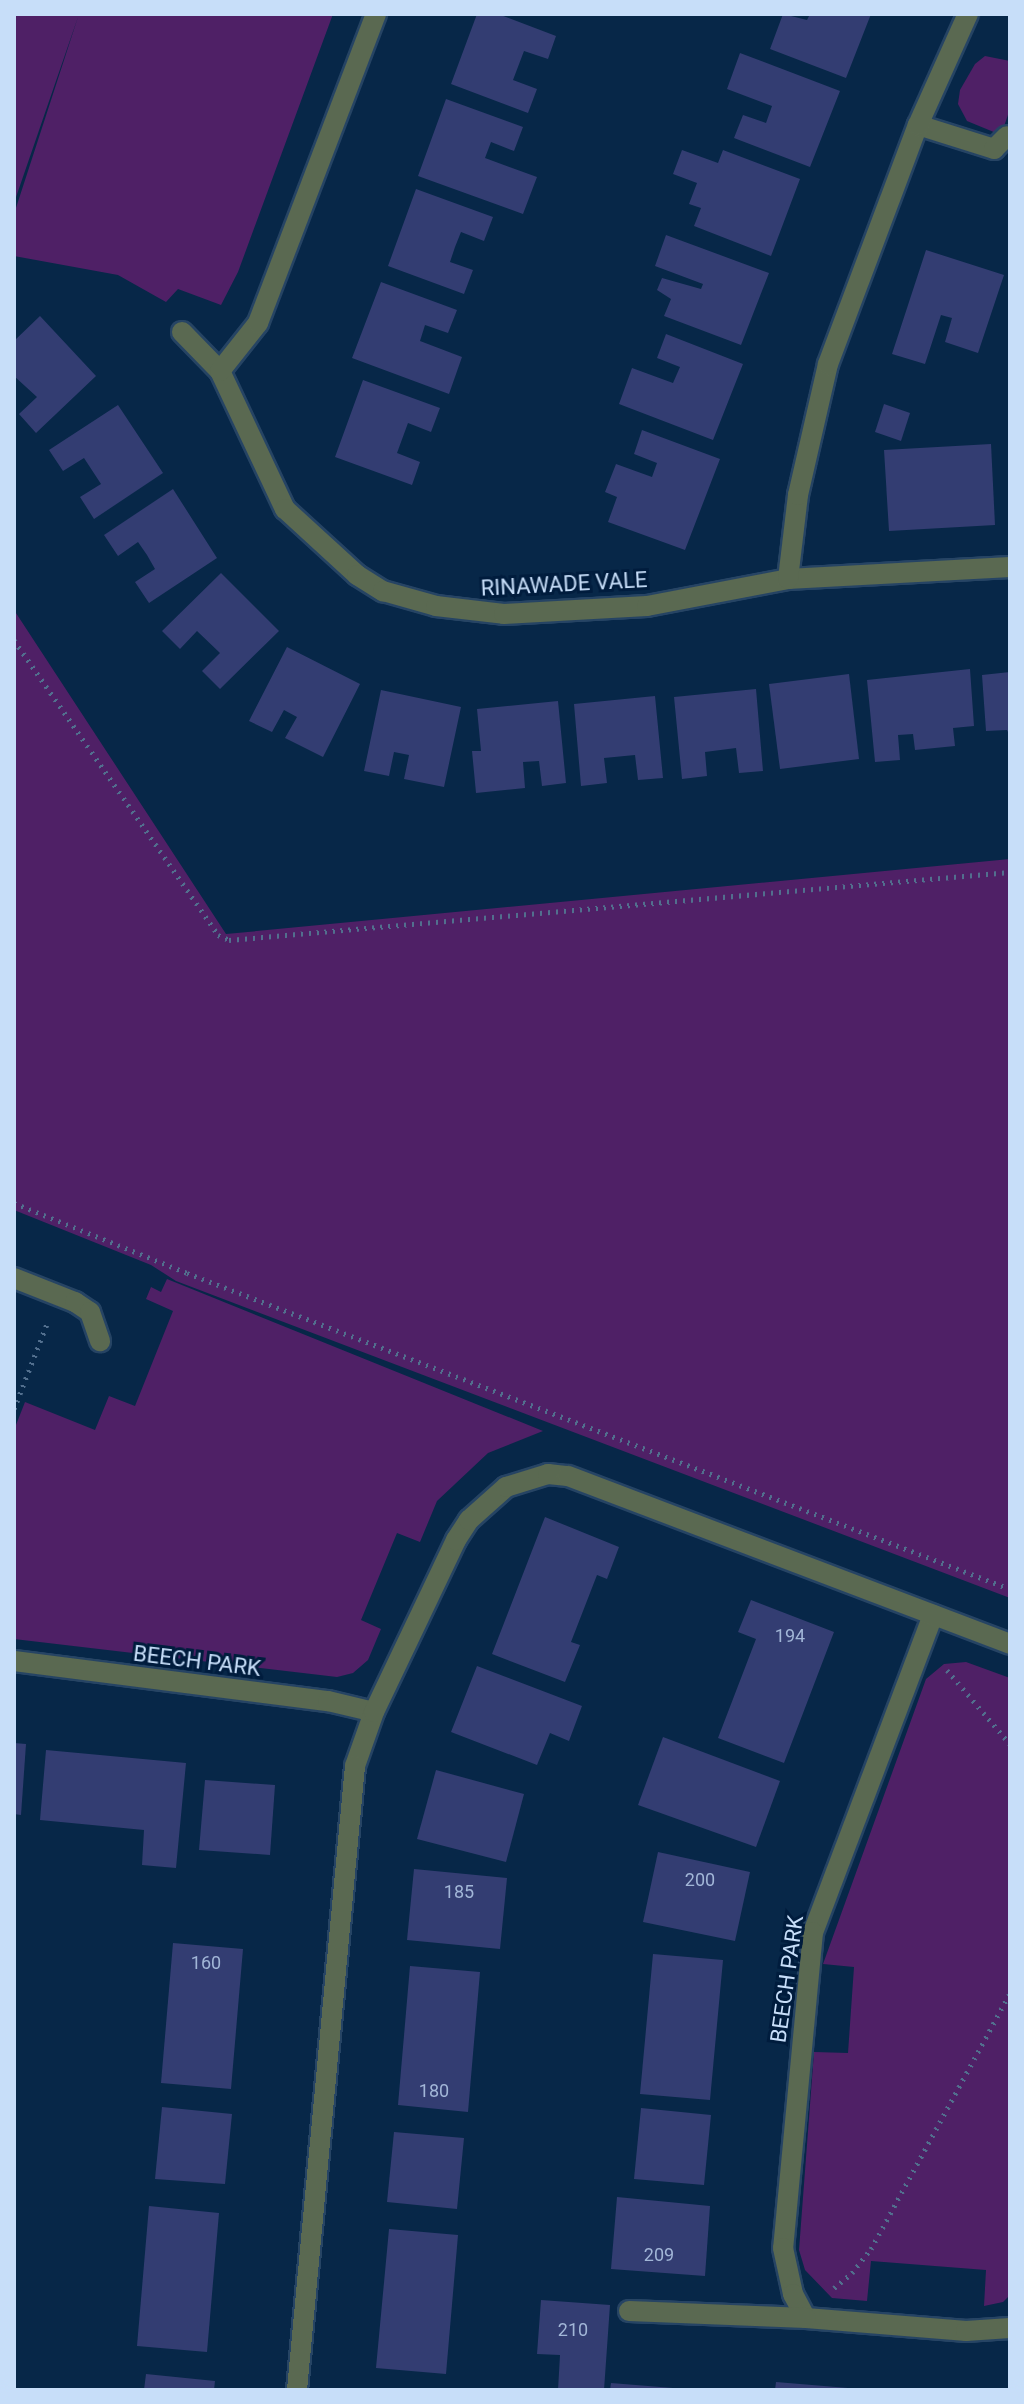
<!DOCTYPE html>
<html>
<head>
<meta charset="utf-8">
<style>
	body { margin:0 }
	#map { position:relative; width:1024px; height:2404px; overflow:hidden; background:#072748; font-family:Roboto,sans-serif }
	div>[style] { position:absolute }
	.green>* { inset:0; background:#4f2066 }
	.building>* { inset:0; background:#333d72 }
	.path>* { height:5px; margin-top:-2.5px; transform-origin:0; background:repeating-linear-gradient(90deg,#526f8e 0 2px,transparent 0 8px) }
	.roads { filter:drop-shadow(2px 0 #264464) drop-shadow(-2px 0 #264464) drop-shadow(0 2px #264464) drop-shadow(0 -2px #264464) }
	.street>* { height:20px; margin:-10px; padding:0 10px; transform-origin:10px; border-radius:10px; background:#5a6951 }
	span { translate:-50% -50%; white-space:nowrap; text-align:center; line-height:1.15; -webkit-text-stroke:6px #001c3d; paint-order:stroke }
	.number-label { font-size:18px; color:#a2b6d7 }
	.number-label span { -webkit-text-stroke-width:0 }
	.street-label { font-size:22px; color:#c7def9 }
	.frame { position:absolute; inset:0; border:16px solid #c7def9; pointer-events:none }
</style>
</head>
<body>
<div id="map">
	<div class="green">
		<i style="clip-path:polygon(14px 14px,333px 14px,238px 272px,221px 305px,178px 289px,166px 302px,118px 275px,14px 256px,14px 214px,78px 17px,14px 203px)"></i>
		<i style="clip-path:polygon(985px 56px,1010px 61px,1010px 109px,1001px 135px,967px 121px,958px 104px,960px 90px,975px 64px)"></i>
		<i style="clip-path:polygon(14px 610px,226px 934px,1010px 859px,1010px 1598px,176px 1281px,151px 1265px,14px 1210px)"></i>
		<i style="clip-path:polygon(167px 1279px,543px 1431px,488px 1453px,437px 1501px,420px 1542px,397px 1533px,361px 1620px,381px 1629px,368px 1660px,353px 1673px,337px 1677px,14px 1639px,14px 1430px,25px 1402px,95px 1430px,109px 1396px,135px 1406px,173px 1311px,146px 1299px,151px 1287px,161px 1292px)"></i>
		<i style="clip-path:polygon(966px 1662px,1010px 1678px,1010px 2295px,1003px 2302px,984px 2306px,986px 2270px,871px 2261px,867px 2301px,832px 2298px,805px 2270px,799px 2250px,814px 2052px,848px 2053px,854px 1967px,823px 1964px,926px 1679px,944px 1664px)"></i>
	</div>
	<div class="building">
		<i style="clip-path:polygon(477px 14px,498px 14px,556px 36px,548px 59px,524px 51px,513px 80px,537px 89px,528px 113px,451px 84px)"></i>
		<i style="clip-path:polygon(783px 14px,807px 20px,810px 14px,871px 14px,846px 78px,770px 49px)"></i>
		<i style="clip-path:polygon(740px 53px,840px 91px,810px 167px,734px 138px,743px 115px,766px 123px,772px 106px,727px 89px)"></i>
		<i style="clip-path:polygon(446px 99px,523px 127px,514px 151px,491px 142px,485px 158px,537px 177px,523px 214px,418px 176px)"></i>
		<i style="clip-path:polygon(682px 150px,718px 163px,723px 150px,800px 179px,771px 256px,694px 226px,701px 208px,689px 204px,697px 183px,673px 174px)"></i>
		<i style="clip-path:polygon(416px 189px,493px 217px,484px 241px,461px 232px,455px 247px,450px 262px,473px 270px,464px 294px,388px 266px)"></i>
		<i style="clip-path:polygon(666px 235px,769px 273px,741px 345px,664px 316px,671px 299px,657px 290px,662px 278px,701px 289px,703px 284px,655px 266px)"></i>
		<i style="clip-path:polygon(926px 250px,1004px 275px,978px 353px,945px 342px,952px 318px,941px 315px,925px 364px,892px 354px)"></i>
		<i style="clip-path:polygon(381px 282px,457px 310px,448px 333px,425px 325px,420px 341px,462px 357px,449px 394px,352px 358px)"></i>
		<i style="clip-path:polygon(40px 316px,96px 376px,36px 433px,19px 414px,37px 397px,14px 376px,14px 341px)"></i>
		<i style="clip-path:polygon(666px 334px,743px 364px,713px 440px,619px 404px,632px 368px,673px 383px,680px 367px,657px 358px)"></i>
		<i style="clip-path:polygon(363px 380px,440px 408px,431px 432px,408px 423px,397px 453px,420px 462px,412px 485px,335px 457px)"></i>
		<i style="clip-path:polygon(884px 404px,910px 413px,901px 441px,875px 432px)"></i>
		<i style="clip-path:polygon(118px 405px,163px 473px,94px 519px,80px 497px,101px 484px,84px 458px,63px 471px,49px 450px)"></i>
		<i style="clip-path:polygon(642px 430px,720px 459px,685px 550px,608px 522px,617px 497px,605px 492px,616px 464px,652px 477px,657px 463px,634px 454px)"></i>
		<i style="clip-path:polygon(991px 444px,995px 525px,889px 531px,884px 450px)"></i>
		<i style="clip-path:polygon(173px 489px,217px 558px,149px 603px,135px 582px,155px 569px,147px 555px,138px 542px,118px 556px,104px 535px)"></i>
		<i style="clip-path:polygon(221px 573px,279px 631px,220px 689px,202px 671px,220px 653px,197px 631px,180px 649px,162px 631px)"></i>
		<i style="clip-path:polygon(287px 647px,360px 684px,323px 757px,285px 738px,297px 717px,284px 710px,272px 732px,249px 721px)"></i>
		<i style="clip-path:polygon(970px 669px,974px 726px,953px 728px,955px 746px,915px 750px,913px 734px,898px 735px,900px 760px,875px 762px,867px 680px)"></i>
		<i style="clip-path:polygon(1010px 672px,1010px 736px,1007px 730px,986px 731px,982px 675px)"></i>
		<i style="clip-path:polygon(849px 674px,859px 759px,780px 769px,769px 684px)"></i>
		<i style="clip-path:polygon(756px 689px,763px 771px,739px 773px,736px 748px,705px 752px,707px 776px,682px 779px,674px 697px)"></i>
		<i style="clip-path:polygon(381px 690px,461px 707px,444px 787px,404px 779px,409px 755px,394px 752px,389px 776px,364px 771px)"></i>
		<i style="clip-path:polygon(655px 696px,663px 778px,638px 780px,635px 755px,604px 758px,607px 783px,581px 786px,574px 704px)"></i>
		<i style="clip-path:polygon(558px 701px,566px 783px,542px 786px,539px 761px,523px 762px,525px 788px,476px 793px,472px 751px,481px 751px,477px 709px)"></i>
		<i style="clip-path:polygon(545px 1517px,619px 1547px,607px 1579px,597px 1575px,571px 1642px,580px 1645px,565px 1682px,492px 1654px)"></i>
		<i style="clip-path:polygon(751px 1600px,834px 1632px,784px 1763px,718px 1738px,756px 1639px,738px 1632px)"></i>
		<i style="clip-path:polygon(477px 1666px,582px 1706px,569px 1741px,550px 1733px,537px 1765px,451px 1732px)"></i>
		<i style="clip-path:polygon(663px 1737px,780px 1781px,756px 1847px,638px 1805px)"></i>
		<i style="clip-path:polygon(14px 1743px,26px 1744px,21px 1815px,14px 1814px)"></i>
		<i style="clip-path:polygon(46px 1750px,186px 1763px,176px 1868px,142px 1865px,144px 1830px,40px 1820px)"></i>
		<i style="clip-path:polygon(436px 1770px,524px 1794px,506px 1862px,417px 1839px)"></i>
		<i style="clip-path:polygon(205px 1780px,275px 1785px,270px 1855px,199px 1850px)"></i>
		<i style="clip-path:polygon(658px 1852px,750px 1872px,735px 1941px,643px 1922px)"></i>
		<i style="clip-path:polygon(414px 1869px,507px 1878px,500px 1949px,407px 1940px)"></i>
		<i style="clip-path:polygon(173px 1943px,243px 1949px,231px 2089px,161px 2083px)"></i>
		<i style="clip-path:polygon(653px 1954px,723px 1960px,710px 2100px,640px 2094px)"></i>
		<i style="clip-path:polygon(410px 1966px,480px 1972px,468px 2112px,398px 2105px)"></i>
		<i style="clip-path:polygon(162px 2107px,232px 2114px,225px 2184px,155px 2179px)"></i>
		<i style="clip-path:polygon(641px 2108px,711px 2115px,704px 2185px,634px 2179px)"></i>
		<i style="clip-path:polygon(394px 2132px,464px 2138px,457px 2209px,387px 2202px)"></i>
		<i style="clip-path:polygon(617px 2197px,710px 2206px,705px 2276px,611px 2269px)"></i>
		<i style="clip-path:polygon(149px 2206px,219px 2213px,207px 2352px,137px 2346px)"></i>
		<i style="clip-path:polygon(389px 2229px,458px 2235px,446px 2374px,376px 2368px)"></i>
		<i style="clip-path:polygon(541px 2300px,610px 2305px,604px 2390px,558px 2390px,560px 2355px,537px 2354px)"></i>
		<i style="clip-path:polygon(146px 2374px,215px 2381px,214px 2390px,144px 2390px)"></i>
		<i style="clip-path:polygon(776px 2382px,848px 2388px,848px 2390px,775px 2390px)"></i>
		<i style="clip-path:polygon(611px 2383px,673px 2388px,672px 2390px,610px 2390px)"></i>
	</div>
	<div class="path">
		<i style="left:14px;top:640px;width:359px;rotate:55.3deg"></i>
		<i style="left:218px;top:935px;width:12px;rotate:24deg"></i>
		<i style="left:229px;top:940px;width:784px;rotate:-4.98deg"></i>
		<i style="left:14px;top:1203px;width:187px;rotate:22deg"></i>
		<i style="left:187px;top:1273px;width:882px;rotate:21deg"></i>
		<i style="left:14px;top:1409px;width:91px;rotate:-68.8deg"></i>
		<i style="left:947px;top:1670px;width:97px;rotate:49.6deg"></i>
		<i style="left:834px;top:2288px;width:23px;rotate:-40deg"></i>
		<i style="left:852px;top:2273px;width:31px;rotate:-52deg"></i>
		<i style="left:871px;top:2249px;width:291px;rotate:-61.5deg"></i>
	</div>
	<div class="roads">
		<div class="street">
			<i style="left:918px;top:125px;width:80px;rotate:17.5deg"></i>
			<i style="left:994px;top:149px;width:18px;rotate:-45deg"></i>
			<i style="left:182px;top:332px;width:54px;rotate:45.7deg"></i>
			<i style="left:220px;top:371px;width:153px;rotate:64.8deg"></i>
			<i style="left:285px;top:509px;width:98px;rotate:42.5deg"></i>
			<i style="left:357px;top:575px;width:31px;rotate:32deg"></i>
			<i style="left:383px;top:591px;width:55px;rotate:15.8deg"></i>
			<i style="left:436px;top:606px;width:68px;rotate:6.7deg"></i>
			<i style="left:504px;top:614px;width:143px;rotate:-3.2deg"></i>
			<i style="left:647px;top:606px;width:144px;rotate:-10.8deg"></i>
			<i style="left:788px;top:579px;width:222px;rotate:-3.1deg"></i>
			<i style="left:220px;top:371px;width:61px;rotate:-51.6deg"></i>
			<i style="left:258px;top:323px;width:331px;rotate:-69.1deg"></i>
			<i style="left:788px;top:579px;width:85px;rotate:-83.2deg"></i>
			<i style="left:798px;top:495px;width:134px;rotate:-77.1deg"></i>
			<i style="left:828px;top:364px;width:255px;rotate:-69.4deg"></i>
			<i style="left:918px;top:125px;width:122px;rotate:-65.8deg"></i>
			<i style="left:14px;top:1278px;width:66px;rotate:21.5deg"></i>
			<i style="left:75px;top:1302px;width:18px;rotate:34deg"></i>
			<i style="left:90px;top:1312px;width:31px;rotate:71deg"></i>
			<i style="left:933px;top:1615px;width:339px;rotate:110.7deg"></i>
			<i style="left:813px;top:1932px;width:317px;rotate:95.4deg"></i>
			<i style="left:783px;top:2248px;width:47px;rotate:77.7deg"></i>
			<i style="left:793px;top:2294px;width:27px;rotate:62deg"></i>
			<i style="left:806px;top:2318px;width:161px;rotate:4.6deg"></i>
			<i style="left:966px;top:2331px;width:44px;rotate:-3.9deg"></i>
			<i style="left:14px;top:1661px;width:317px;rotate:7.3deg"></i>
			<i style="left:328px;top:1701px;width:47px;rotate:13.4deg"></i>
			<i style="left:374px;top:1712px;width:57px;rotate:109.4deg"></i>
			<i style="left:355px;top:1766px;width:627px;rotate:95.31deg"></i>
			<i style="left:374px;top:1712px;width:191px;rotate:-64.5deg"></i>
			<i style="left:456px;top:1540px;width:24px;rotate:-57deg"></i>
			<i style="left:469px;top:1520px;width:50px;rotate:-41.7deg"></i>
			<i style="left:506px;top:1487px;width:44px;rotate:-17.2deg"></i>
			<i style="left:548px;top:1474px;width:20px;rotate:6deg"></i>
			<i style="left:568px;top:1476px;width:473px;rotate:20.8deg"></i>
			<i style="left:629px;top:2311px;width:177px;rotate:2.3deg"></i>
		</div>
	</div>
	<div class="number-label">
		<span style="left:790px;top:1636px">194</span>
		<span style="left:700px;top:1880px">200</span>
		<span style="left:459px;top:1892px">185</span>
		<span style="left:206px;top:1963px">160</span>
		<span style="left:434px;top:2091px">180</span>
		<span style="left:659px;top:2255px">209</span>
		<span style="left:573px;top:2330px">210</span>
	</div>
	<div class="street-label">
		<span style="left:564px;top:584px;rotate:-3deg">RINAWADE VALE</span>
		<span style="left:197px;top:1661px;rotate:7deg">BEECH PARK</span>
		<span style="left:787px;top:1979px;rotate:-82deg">BEECH PARK</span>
	</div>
	<div class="frame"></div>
</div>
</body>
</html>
